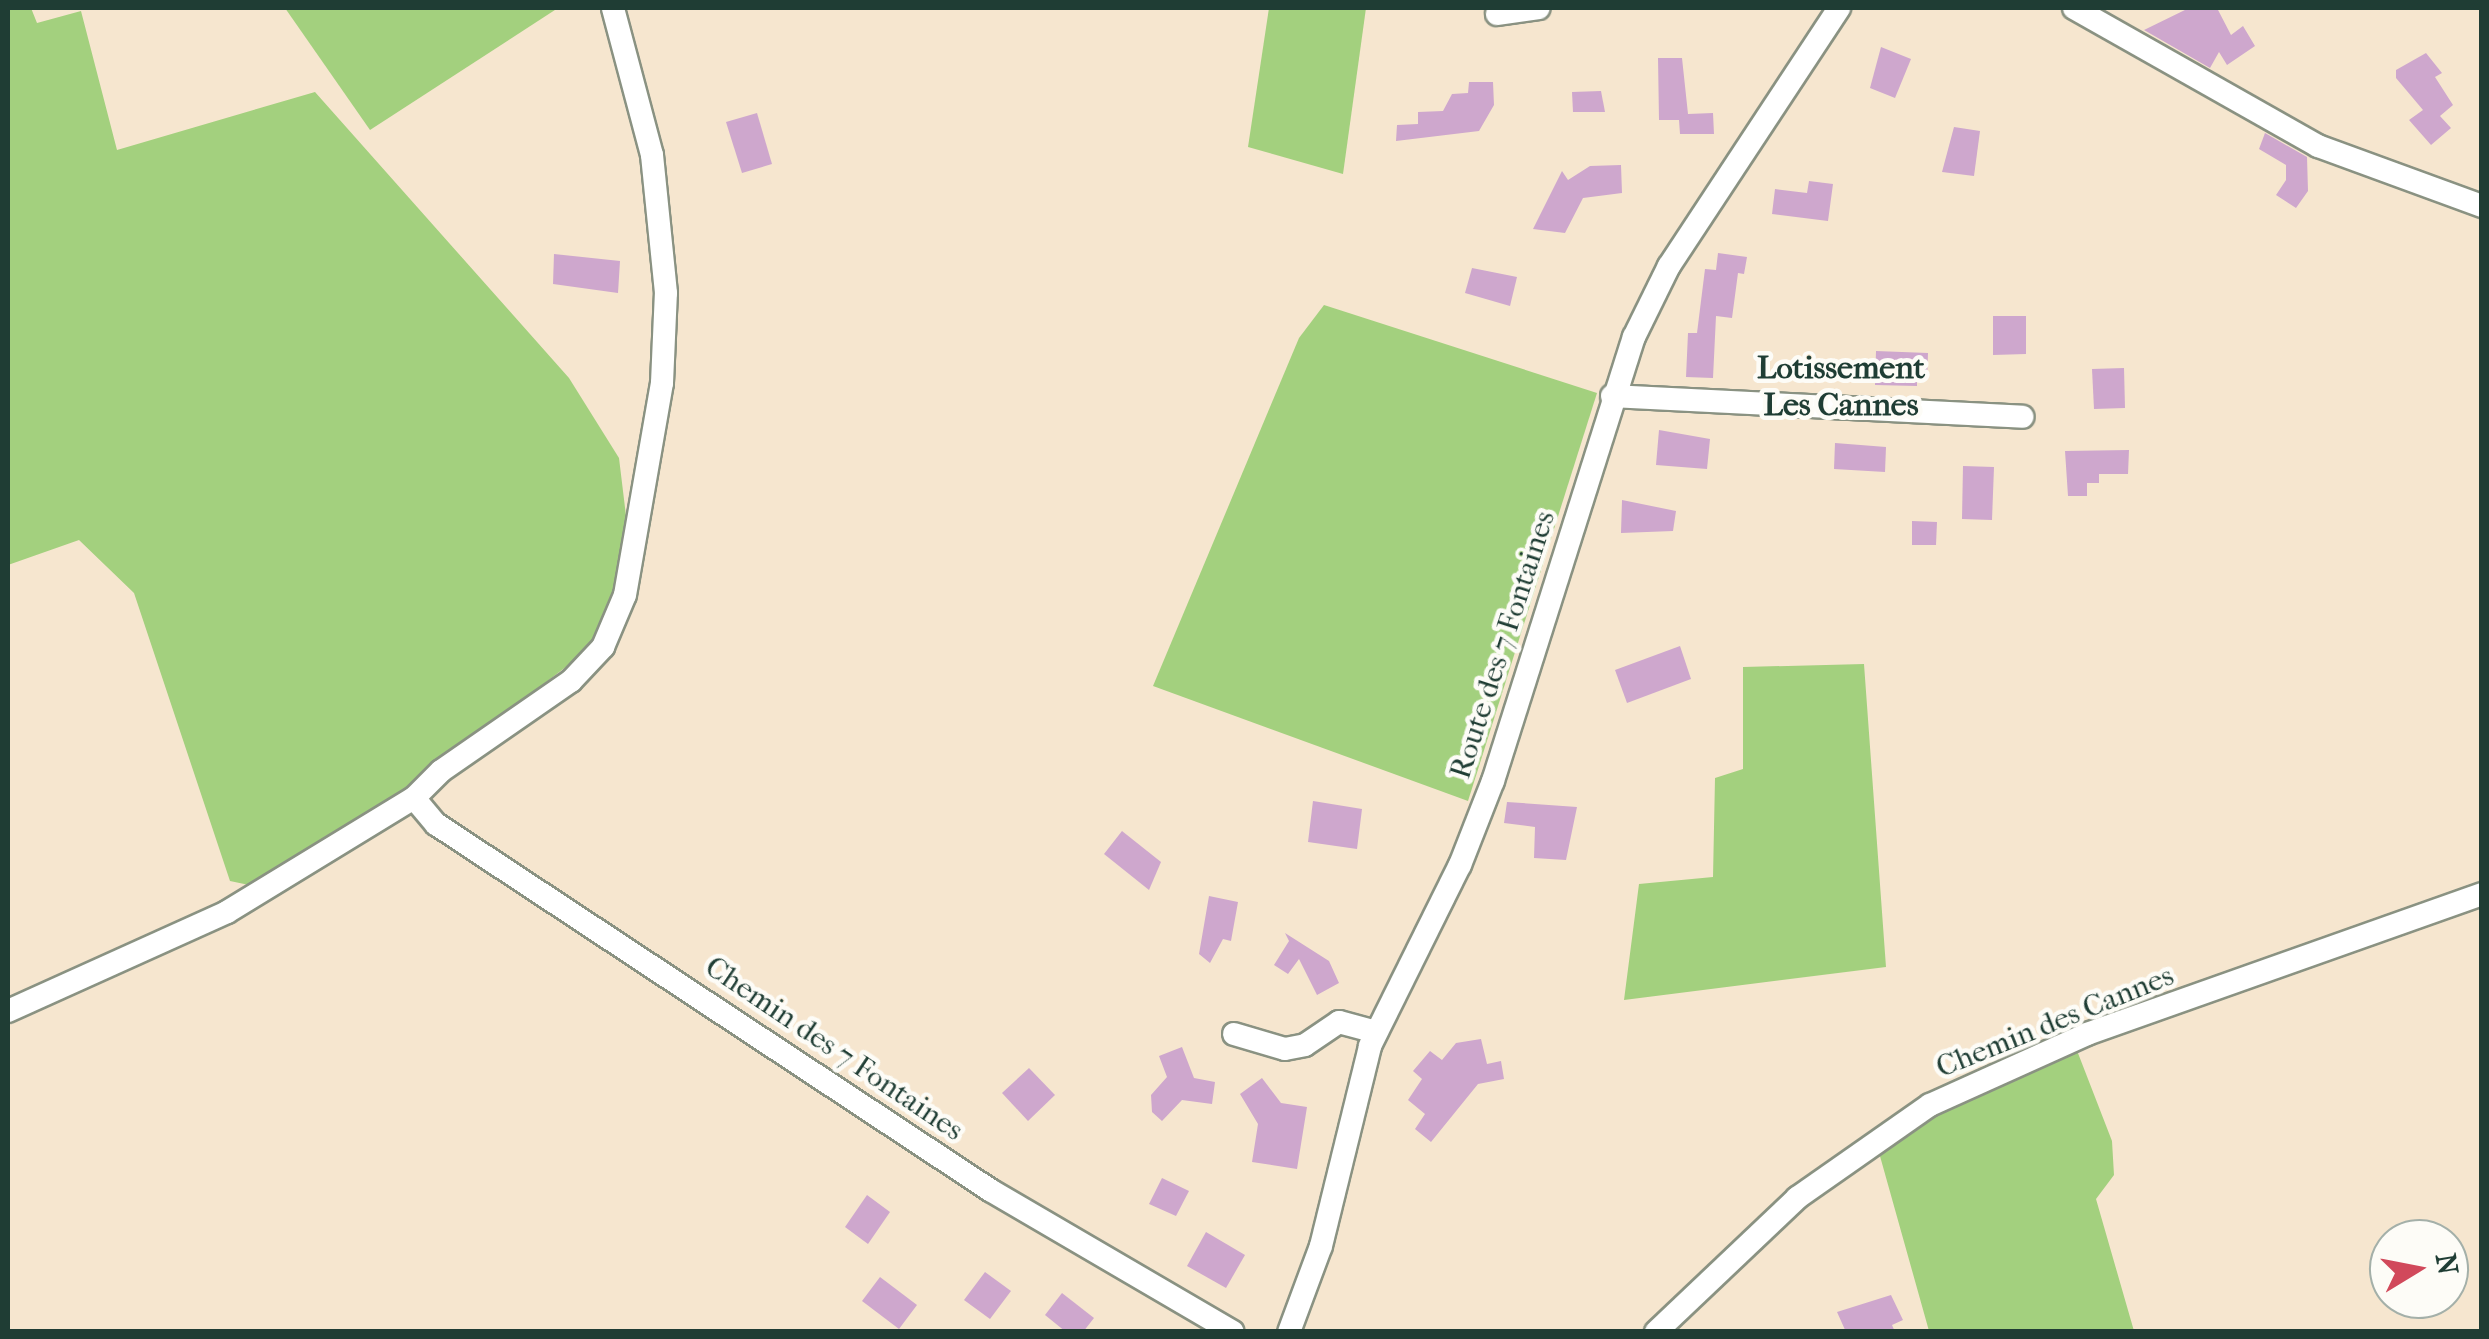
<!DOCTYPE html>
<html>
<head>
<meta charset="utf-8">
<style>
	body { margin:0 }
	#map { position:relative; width:2489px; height:1339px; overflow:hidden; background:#f6e6cf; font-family:"IM FELL French Canon",serif }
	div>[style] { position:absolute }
	.green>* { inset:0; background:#a3d07e }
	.building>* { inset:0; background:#cea7cd }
	.roads { filter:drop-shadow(2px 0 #8a9282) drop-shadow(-2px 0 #8a9282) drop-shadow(0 2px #8a9282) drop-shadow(0 -2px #8a9282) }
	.minor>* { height:22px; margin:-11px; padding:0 11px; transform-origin:11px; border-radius:11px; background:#fff }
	span { translate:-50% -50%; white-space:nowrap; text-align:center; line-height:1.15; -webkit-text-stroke:9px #fdfcf7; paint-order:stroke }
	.street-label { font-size:30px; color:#1f3d34 }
	.neighbourhood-label { font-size:32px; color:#1f3d34; font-weight:700 }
	.frame { position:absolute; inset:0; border:10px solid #1f3d34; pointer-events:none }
	.north { position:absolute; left:2369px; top:1219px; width:100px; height:100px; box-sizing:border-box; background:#fdfcf7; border:2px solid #a4b0a9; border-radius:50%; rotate:80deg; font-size:28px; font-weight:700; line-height:40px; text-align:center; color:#1f3d34 }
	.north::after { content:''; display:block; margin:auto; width:35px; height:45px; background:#d1495b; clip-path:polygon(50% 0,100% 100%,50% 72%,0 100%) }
</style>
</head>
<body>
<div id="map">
	<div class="green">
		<i style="clip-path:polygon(8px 8px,31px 8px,37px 23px,81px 11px,117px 150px,315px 92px,569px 378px,619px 458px,627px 524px,614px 598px,588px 650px,412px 785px,249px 885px,230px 881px,134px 593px,79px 540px,8px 565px)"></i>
		<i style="clip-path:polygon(285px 8px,558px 8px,370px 130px)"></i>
		<i style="clip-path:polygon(1269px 8px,1366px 8px,1343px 174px,1248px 147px)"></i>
		<i style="clip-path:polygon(1324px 305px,1597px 393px,1468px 801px,1153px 686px,1299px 338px)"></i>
		<i style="clip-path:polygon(1864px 664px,1886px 967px,1624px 1000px,1639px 884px,1713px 877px,1715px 778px,1743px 769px,1743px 667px)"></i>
		<i style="clip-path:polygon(2076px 1048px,2112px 1141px,2114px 1175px,2096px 1199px,2134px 1331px,1929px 1331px,1878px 1149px,1933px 1110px)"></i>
	</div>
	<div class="building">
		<i style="clip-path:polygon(2189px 8px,2217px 8px,2231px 35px,2243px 26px,2255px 46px,2227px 65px,2219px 52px,2210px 68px,2144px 30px)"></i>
		<i style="clip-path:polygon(1881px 47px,1911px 59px,1895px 98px,1870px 88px)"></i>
		<i style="clip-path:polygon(2426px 53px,2442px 73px,2435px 77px,2453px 105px,2440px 116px,2451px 128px,2431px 145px,2409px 120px,2423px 110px,2396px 78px,2396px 70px)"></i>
		<i style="clip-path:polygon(1658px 58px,1682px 58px,1688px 114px,1713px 113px,1714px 134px,1680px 134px,1679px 120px,1659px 120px)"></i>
		<i style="clip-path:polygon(1469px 82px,1493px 82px,1494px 105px,1479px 131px,1396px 141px,1397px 125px,1418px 124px,1418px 112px,1443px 111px,1452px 94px,1468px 93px)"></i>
		<i style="clip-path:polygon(1601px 91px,1605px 112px,1573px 112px,1572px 92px)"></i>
		<i style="clip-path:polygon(757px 113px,772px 164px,742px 173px,726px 122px)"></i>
		<i style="clip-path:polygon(1954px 127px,1980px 131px,1974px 176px,1942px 172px)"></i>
		<i style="clip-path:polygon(2265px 133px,2307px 157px,2308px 191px,2296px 208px,2276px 195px,2286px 180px,2286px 165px,2259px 149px)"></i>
		<i style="clip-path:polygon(1621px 165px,1622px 193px,1583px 198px,1565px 233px,1533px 229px,1562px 171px,1568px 180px,1590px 166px)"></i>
		<i style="clip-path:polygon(1809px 181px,1833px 184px,1828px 221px,1772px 214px,1775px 189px,1807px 193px)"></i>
		<i style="clip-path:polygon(1718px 253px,1747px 257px,1744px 274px,1738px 273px,1732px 318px,1716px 316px,1713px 378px,1686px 377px,1688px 333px,1697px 333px,1705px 269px,1716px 270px)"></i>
		<i style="clip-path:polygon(554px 254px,620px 261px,618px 293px,553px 284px)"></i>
		<i style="clip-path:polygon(1472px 268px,1517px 277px,1510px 306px,1465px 293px)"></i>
		<i style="clip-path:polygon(1993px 316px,2026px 316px,2026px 354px,1993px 355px)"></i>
		<i style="clip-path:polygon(1876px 351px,1928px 353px,1927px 380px,1917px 379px,1917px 386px,1875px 385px)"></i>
		<i style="clip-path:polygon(2124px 368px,2125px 408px,2094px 409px,2092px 369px)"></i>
		<i style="clip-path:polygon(1659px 430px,1710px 439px,1707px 469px,1656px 465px)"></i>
		<i style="clip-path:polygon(1835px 443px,1886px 447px,1885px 472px,1834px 469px)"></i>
		<i style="clip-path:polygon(2129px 450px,2128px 474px,2099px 474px,2099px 483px,2087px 483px,2087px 496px,2068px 496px,2065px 451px)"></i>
		<i style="clip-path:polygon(1963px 466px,1994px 467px,1992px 520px,1962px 519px)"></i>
		<i style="clip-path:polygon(1622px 500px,1676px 511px,1673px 531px,1621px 533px)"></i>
		<i style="clip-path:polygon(1912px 521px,1937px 522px,1936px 545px,1912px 545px)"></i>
		<i style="clip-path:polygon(1680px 646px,1691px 679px,1627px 703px,1615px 670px)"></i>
		<i style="clip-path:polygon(1313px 801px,1362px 809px,1357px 849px,1308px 842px)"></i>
		<i style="clip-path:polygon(1507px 802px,1577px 807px,1566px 860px,1534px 858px,1535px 827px,1504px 823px)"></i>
		<i style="clip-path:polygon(1122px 831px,1161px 862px,1149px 890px,1104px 854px)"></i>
		<i style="clip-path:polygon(1209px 896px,1238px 902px,1231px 941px,1223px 939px,1210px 963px,1199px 954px)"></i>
		<i style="clip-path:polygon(1285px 933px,1329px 961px,1339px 983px,1317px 995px,1299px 959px,1288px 974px,1274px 965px,1289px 941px)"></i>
		<i style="clip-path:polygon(1481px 1039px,1487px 1064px,1501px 1061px,1504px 1079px,1478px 1084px,1431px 1142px,1415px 1129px,1425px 1114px,1408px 1100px,1422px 1079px,1413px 1071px,1430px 1051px,1442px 1060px,1456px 1043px)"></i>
		<i style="clip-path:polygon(1182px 1047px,1194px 1078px,1215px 1082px,1212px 1104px,1182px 1100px,1162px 1121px,1152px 1112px,1151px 1095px,1167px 1077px,1159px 1056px)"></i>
		<i style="clip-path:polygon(1029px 1068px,1055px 1095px,1028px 1121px,1002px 1093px)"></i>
		<i style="clip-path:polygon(1262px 1078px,1281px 1103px,1307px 1107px,1297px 1169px,1252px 1162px,1258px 1124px,1240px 1094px)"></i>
		<i style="clip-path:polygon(1162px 1178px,1189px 1191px,1176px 1216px,1149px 1204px)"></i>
		<i style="clip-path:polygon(867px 1195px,890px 1212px,868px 1244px,845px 1227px)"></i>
		<i style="clip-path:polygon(1206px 1232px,1245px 1255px,1226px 1288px,1187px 1266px)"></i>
		<i style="clip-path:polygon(985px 1272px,1011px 1291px,990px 1319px,964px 1300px)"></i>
		<i style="clip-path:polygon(880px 1277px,917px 1305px,899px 1329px,862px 1301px)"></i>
		<i style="clip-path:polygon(1062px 1293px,1094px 1318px,1083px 1332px,1066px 1332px,1045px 1315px)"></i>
		<i style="clip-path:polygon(1891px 1295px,1903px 1320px,1892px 1325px,1895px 1332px,1846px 1332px,1837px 1312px)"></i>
	</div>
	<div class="roads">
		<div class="minor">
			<i style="left:2074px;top:8px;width:280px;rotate:29.5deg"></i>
			<i style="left:2318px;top:146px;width:175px;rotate:20.1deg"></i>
			<i style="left:1497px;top:14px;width:42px;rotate:-8.1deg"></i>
			<i style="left:1612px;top:396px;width:411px;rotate:2.9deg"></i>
			<i style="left:414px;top:798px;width:34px;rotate:50deg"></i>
			<i style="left:436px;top:824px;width:664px;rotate:33.45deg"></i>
			<i style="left:990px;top:1190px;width:281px;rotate:30.3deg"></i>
			<i style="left:8px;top:1011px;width:240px;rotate:-24.3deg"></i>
			<i style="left:227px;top:912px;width:219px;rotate:-31.4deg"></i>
			<i style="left:414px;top:798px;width:38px;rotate:-45deg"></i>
			<i style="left:441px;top:771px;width:158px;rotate:-34.7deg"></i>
			<i style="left:571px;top:681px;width:47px;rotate:-46.7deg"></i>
			<i style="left:603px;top:647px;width:56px;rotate:-67.1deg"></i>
			<i style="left:625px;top:595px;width:215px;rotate:-80.1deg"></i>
			<i style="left:662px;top:383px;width:90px;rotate:-87.5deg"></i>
			<i style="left:666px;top:293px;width:139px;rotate:-95.8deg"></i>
			<i style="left:652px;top:155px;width:152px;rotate:-104.9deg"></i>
			<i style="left:1234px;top:1034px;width:53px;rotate:16.4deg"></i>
			<i style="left:1285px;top:1049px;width:20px;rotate:-11deg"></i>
			<i style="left:1305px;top:1045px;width:41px;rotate:-34.1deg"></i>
			<i style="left:1339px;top:1022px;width:38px;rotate:15deg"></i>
			<i style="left:1289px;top:1332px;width:92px;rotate:-69.6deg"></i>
			<i style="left:1321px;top:1246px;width:206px;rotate:-76.2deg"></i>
			<i style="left:1370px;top:1046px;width:202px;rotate:-63.6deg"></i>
			<i style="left:1460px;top:865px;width:90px;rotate:-68.6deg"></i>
			<i style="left:1493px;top:781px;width:466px;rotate:-72.4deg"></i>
			<i style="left:1634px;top:337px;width:79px;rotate:-63.8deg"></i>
			<i style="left:1669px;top:266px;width:309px;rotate:-56.6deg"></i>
			<i style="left:1656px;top:1332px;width:195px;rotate:-43.5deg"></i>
			<i style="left:1797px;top:1198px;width:162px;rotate:-35deg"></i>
			<i style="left:1930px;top:1105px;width:172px;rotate:-24.3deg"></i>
			<i style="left:2087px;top:1034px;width:419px;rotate:-19.5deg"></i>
		</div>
	</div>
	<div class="street-label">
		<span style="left:1503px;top:645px;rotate:-72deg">Route des 7 Fontaines</span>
		<span style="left:2055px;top:1022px;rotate:-22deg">Chemin des Cannes</span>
		<span style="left:834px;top:1049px;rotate:34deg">Chemin des 7 Fontaines</span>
	</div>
	<div class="neighbourhood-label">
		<span style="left:1841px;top:387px">Lotissement<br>Les Cannes</span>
	</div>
	<div class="frame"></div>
	<div class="north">N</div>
</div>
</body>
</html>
